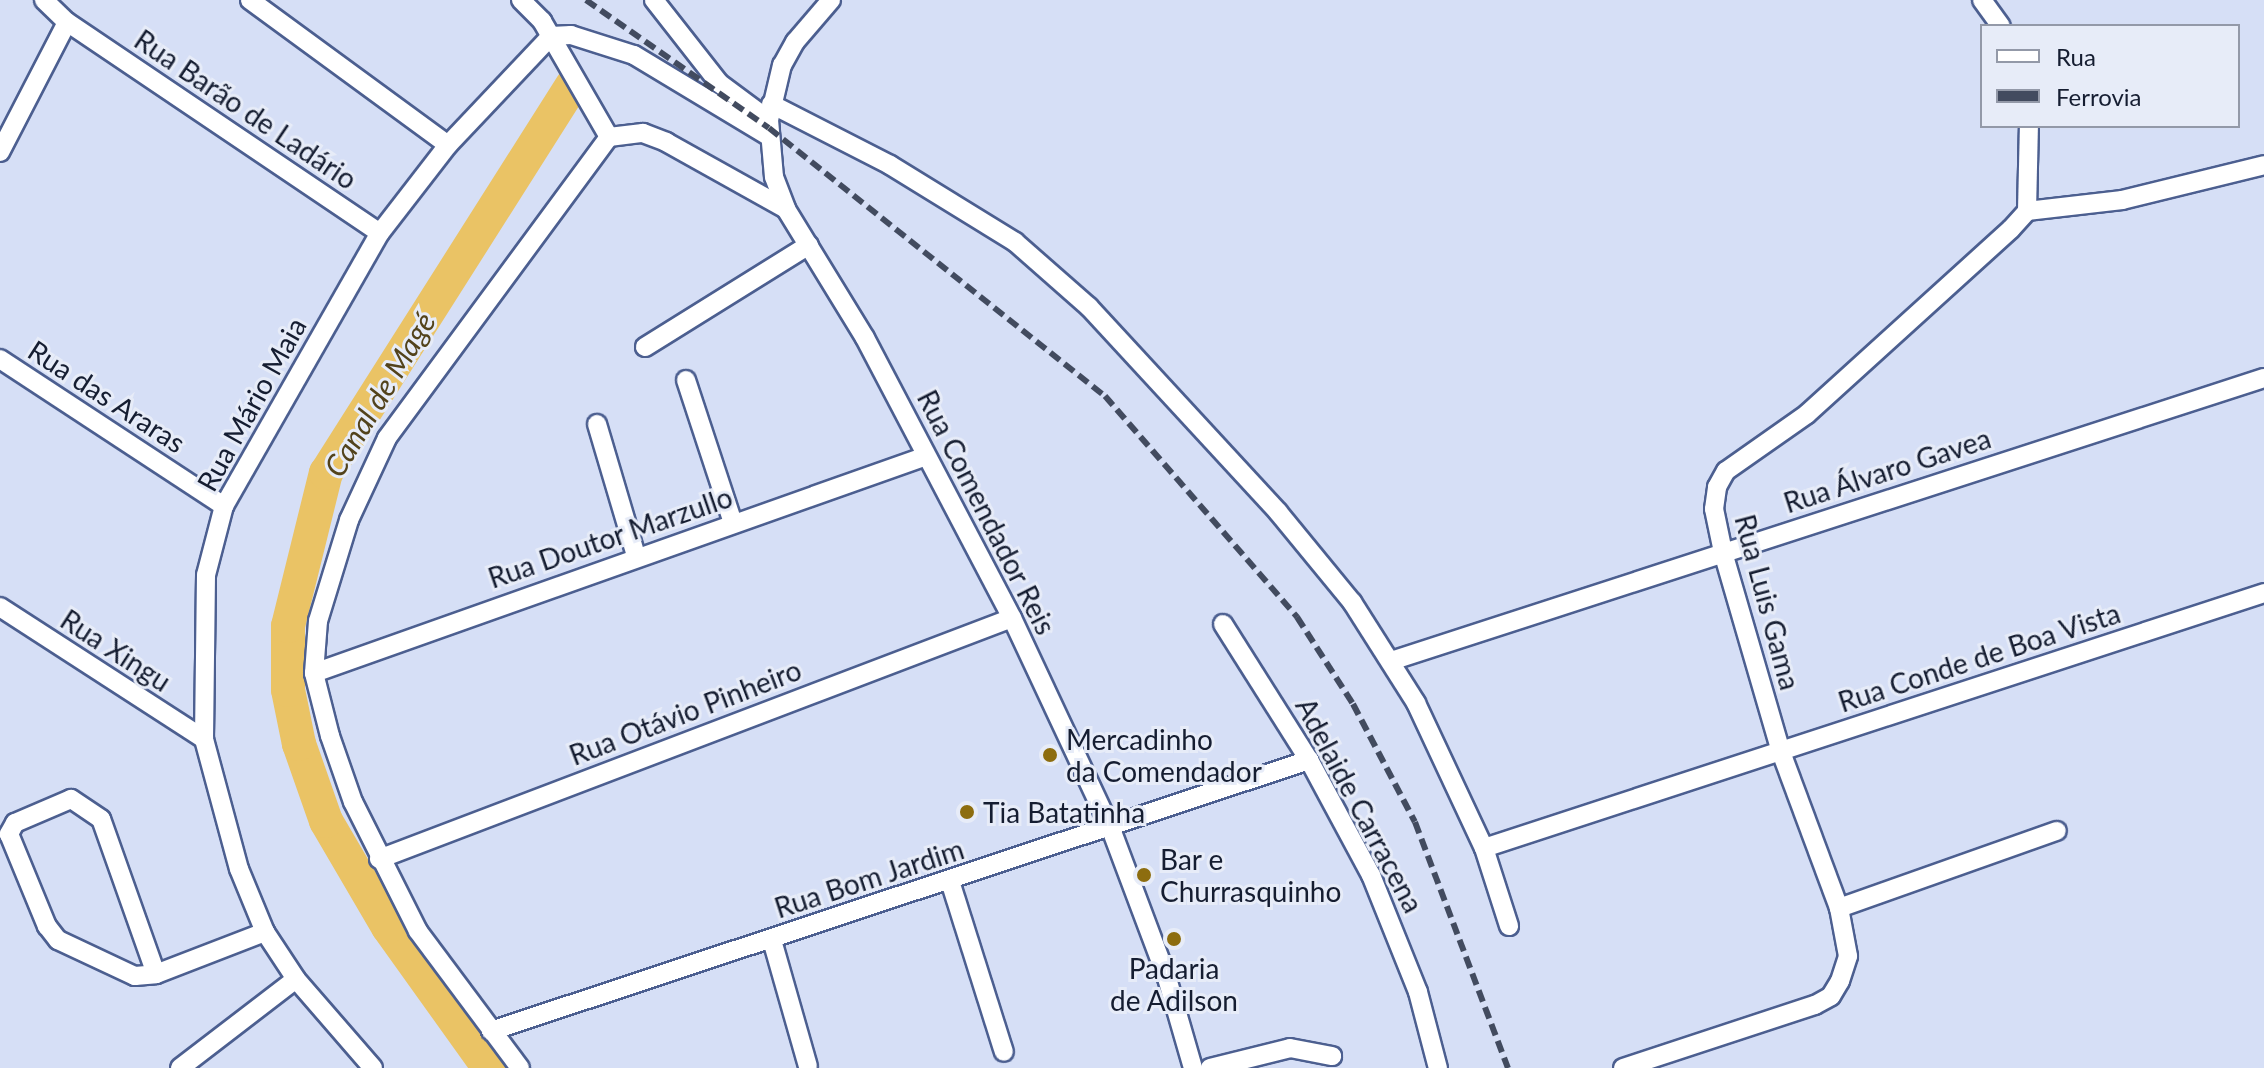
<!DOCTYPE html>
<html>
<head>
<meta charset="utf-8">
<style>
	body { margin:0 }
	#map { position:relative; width:2264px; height:1068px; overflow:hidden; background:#d6dff6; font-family:Lato,sans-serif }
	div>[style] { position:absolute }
	.river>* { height:34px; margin:-17px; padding:0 17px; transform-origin:17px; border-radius:17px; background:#eac365 }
	.roads { filter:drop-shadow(2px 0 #4c5f90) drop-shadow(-2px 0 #4c5f90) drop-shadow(0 2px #4c5f90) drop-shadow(0 -2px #4c5f90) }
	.street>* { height:18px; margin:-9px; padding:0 9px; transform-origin:9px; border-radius:9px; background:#fff }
	.rail>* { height:6px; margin-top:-3px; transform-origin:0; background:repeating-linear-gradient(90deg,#424b5f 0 12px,transparent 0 18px) }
	.dots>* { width:22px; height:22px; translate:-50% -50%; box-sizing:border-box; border:4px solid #e7ecf8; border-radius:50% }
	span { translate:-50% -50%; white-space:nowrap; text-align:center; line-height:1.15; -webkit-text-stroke:6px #e7ecf8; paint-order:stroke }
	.street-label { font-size:28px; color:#151d31 }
	.poi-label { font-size:28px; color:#151d31 }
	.left { translate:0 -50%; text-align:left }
	.water-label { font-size:30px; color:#53431b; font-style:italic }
	.legend { position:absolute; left:1980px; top:24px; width:260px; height:104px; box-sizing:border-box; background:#e7ecf8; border:2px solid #9399a8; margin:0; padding:10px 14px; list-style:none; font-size:24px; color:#151d31 }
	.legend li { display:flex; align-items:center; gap:16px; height:40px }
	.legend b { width:40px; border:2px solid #9399a8 }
</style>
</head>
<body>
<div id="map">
	<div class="river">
		<i style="left:489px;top:1068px;width:173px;rotate:-125.6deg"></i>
		<i style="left:388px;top:927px;width:123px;rotate:-120.3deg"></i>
		<i style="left:326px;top:821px;width:82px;rotate:-109.3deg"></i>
		<i style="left:299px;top:744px;width:55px;rotate:-101.5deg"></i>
		<i style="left:288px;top:690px;width:64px;rotate:-90deg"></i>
		<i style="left:288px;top:626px;width:158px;rotate:-76.1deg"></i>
		<i style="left:326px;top:473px;width:459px;rotate:-57.6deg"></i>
	</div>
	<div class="roads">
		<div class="street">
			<i style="left:44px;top:0;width:32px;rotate:44deg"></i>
			<i style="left:67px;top:22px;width:377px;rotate:34deg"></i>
			<i style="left:250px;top:0;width:245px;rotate:36.2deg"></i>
			<i style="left:521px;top:0;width:30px;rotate:45deg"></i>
			<i style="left:542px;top:21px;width:134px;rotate:60deg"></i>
			<i style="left:654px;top:0;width:105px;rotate:51.9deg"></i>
			<i style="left:719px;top:83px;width:62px;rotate:36.5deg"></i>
			<i style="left:831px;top:0;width:55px;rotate:130.6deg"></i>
			<i style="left:795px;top:42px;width:26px;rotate:119deg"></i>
			<i style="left:782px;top:65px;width:57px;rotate:103.3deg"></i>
			<i style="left:769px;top:120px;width:57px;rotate:85deg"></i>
			<i style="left:774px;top:177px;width:34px;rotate:69deg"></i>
			<i style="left:786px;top:209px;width:151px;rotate:58.5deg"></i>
			<i style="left:865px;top:338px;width:316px;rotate:62.3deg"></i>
			<i style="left:1012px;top:618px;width:233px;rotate:64.9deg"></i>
			<i style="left:1111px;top:829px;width:159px;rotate:69.4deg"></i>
			<i style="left:1167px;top:978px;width:94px;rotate:73.9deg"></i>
			<i style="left:1982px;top:0;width:32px;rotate:54deg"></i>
			<i style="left:551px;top:36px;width:20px;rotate:-3deg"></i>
			<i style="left:571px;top:35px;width:66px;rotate:17.6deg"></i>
			<i style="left:634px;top:55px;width:159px;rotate:31.1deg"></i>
			<i style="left:771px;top:104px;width:134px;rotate:27.1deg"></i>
			<i style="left:890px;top:165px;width:147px;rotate:31.6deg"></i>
			<i style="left:1015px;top:242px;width:98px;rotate:41.3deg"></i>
			<i style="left:1089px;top:307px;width:279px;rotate:47.3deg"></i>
			<i style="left:1278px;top:512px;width:117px;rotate:50.6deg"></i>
			<i style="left:1352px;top:602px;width:120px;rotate:57.6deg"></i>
			<i style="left:1416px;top:703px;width:160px;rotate:64.9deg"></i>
			<i style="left:1484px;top:848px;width:82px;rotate:72.2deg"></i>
			<i style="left:0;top:152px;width:146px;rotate:-62.7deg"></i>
			<i style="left:2027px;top:211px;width:96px;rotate:-6.6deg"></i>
			<i style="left:2122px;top:200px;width:146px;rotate:-13.8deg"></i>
			<i style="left:645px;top:347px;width:193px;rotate:-31.9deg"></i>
			<i style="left:0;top:359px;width:268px;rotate:33.3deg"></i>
			<i style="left:686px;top:380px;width:151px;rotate:71.8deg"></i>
			<i style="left:597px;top:424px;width:138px;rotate:73.5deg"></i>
			<i style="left:0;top:607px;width:243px;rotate:32.9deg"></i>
			<i style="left:1223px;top:624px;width:161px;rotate:57.7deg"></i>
			<i style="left:1309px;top:760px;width:131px;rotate:61.7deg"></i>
			<i style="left:1371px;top:875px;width:126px;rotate:68.1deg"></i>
			<i style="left:1418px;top:992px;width:79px;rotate:75.3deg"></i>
			<i style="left:1391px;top:661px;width:918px;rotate:-17.96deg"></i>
			<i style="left:314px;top:673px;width:649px;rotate:-19.52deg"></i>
			<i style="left:1484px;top:848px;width:821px;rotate:-18.1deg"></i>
			<i style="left:379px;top:859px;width:677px;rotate:-20.84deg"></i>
			<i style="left:950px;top:881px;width:179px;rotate:72.5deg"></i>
			<i style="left:1839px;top:908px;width:231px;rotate:-19.5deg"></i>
			<i style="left:772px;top:940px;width:131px;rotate:74.1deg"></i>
			<i style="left:156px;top:974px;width:164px;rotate:-109.5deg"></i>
			<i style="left:101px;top:819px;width:36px;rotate:-146deg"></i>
			<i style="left:71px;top:799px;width:61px;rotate:156.8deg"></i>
			<i style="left:15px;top:823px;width:13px;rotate:119deg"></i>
			<i style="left:9px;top:834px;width:100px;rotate:67.6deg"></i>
			<i style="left:47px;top:926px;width:18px;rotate:52deg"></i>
			<i style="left:58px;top:940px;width:85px;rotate:25.1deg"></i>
			<i style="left:135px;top:976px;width:21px;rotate:-5deg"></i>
			<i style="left:156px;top:974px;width:117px;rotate:-21.1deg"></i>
			<i style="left:491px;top:1031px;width:862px;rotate:-18.33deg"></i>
			<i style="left:180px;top:1068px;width:146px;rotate:-37.5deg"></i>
			<i style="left:373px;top:1068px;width:118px;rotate:-130.9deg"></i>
			<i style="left:296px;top:979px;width:56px;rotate:-123.4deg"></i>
			<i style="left:265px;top:932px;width:68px;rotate:-112.4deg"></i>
			<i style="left:239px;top:869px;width:135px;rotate:-105.1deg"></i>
			<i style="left:204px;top:739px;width:164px;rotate:-89.3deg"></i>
			<i style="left:206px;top:575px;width:71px;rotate:-75.4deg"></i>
			<i style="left:224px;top:506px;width:314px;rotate:-60.3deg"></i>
			<i style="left:380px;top:233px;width:111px;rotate:-52.3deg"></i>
			<i style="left:448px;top:145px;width:150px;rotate:-46.6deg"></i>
			<i style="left:520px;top:1068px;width:171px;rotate:-126.7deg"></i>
			<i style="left:418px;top:931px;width:144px;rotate:-116.7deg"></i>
			<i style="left:353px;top:802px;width:70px;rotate:-109.2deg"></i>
			<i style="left:330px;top:736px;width:65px;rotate:-104.3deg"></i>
			<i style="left:314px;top:673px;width:52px;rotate:-85.6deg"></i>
			<i style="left:318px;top:621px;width:106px;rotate:-72.9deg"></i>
			<i style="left:349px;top:520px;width:90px;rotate:-65.1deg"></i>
			<i style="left:387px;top:438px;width:374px;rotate:-53.6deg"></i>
			<i style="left:609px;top:137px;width:34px;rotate:-7deg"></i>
			<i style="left:643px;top:133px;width:25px;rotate:21deg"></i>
			<i style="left:666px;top:142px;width:137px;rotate:29.2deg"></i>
			<i style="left:1210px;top:1068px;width:82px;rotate:-14deg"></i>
			<i style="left:1290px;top:1048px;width:43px;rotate:10.8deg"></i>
			<i style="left:1623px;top:1068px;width:202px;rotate:-18.2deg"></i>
			<i style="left:1815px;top:1005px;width:18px;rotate:-29deg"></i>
			<i style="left:1831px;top:996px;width:17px;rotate:-59deg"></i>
			<i style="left:1840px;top:981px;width:26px;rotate:-72deg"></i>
			<i style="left:1848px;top:956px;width:49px;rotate:-100.6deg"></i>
			<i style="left:1839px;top:908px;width:166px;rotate:-110.4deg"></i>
			<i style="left:1781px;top:752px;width:208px;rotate:-106.2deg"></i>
			<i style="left:1723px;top:552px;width:44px;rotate:-101.8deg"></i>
			<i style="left:1714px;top:509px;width:22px;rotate:-82deg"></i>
			<i style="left:1717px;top:487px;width:18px;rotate:-61deg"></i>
			<i style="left:1726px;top:471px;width:99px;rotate:-35.1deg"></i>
			<i style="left:1807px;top:414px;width:275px;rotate:-42.2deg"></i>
			<i style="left:2011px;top:229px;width:24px;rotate:-48deg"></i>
			<i style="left:2027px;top:211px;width:85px;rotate:-88.7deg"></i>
		</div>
	</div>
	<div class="rail">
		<i style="left:586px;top:0;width:223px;rotate:35deg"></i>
		<i style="left:769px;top:128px;width:430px;rotate:38.6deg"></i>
		<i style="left:1105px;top:396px;width:293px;rotate:49deg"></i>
		<i style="left:1297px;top:617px;width:103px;rotate:57.2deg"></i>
		<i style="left:1353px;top:704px;width:133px;rotate:62.3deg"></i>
		<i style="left:1415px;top:822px;width:263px;rotate:69.3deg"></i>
	</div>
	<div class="dots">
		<i style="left:1050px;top:755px;background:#8d6d0f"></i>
		<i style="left:967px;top:812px;background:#8d6d0f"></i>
		<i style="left:1144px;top:875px;background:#8d6d0f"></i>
		<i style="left:1174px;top:939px;background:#8d6d0f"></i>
	</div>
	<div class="street-label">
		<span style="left:246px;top:109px;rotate:34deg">Rua Barão de Ladário</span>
		<span style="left:107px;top:396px;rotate:33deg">Rua das Araras</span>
		<span style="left:251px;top:404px;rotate:-61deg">Rua Mário Maia</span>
		<span style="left:1887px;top:470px;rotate:-18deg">Rua Álvaro Gavea</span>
		<span style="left:987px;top:512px;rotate:63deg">Rua Comendador Reis</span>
		<span style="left:610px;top:537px;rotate:-19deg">Rua Doutor Marzullo</span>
		<span style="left:1768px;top:602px;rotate:75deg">Rua Luis Gama</span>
		<span style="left:116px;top:650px;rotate:33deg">Rua Xingu</span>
		<span style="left:1979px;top:657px;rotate:-18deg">Rua Conde de Boa Vista</span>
		<span style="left:685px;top:712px;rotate:-21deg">Rua Otávio Pinheiro</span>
		<span style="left:1360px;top:805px;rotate:62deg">Adelaide Carracena</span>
		<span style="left:869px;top:878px;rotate:-18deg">Rua Bom Jardim</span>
	</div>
	<div class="poi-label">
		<span class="left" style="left:1066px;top:755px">Mercadinho<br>da Comendador</span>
		<span class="left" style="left:983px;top:812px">Tia Batatinha</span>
		<span class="left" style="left:1160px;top:875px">Bar e<br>Churrasquinho</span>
		<span style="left:1174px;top:984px">Padaria<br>de Adilson</span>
	</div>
	<div class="water-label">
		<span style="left:379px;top:394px;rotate:-59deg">Canal de Magé</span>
	</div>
	<ul class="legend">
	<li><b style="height:10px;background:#fff"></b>Rua</li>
	<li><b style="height:10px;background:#424b5f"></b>Ferrovia</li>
	</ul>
</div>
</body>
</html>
